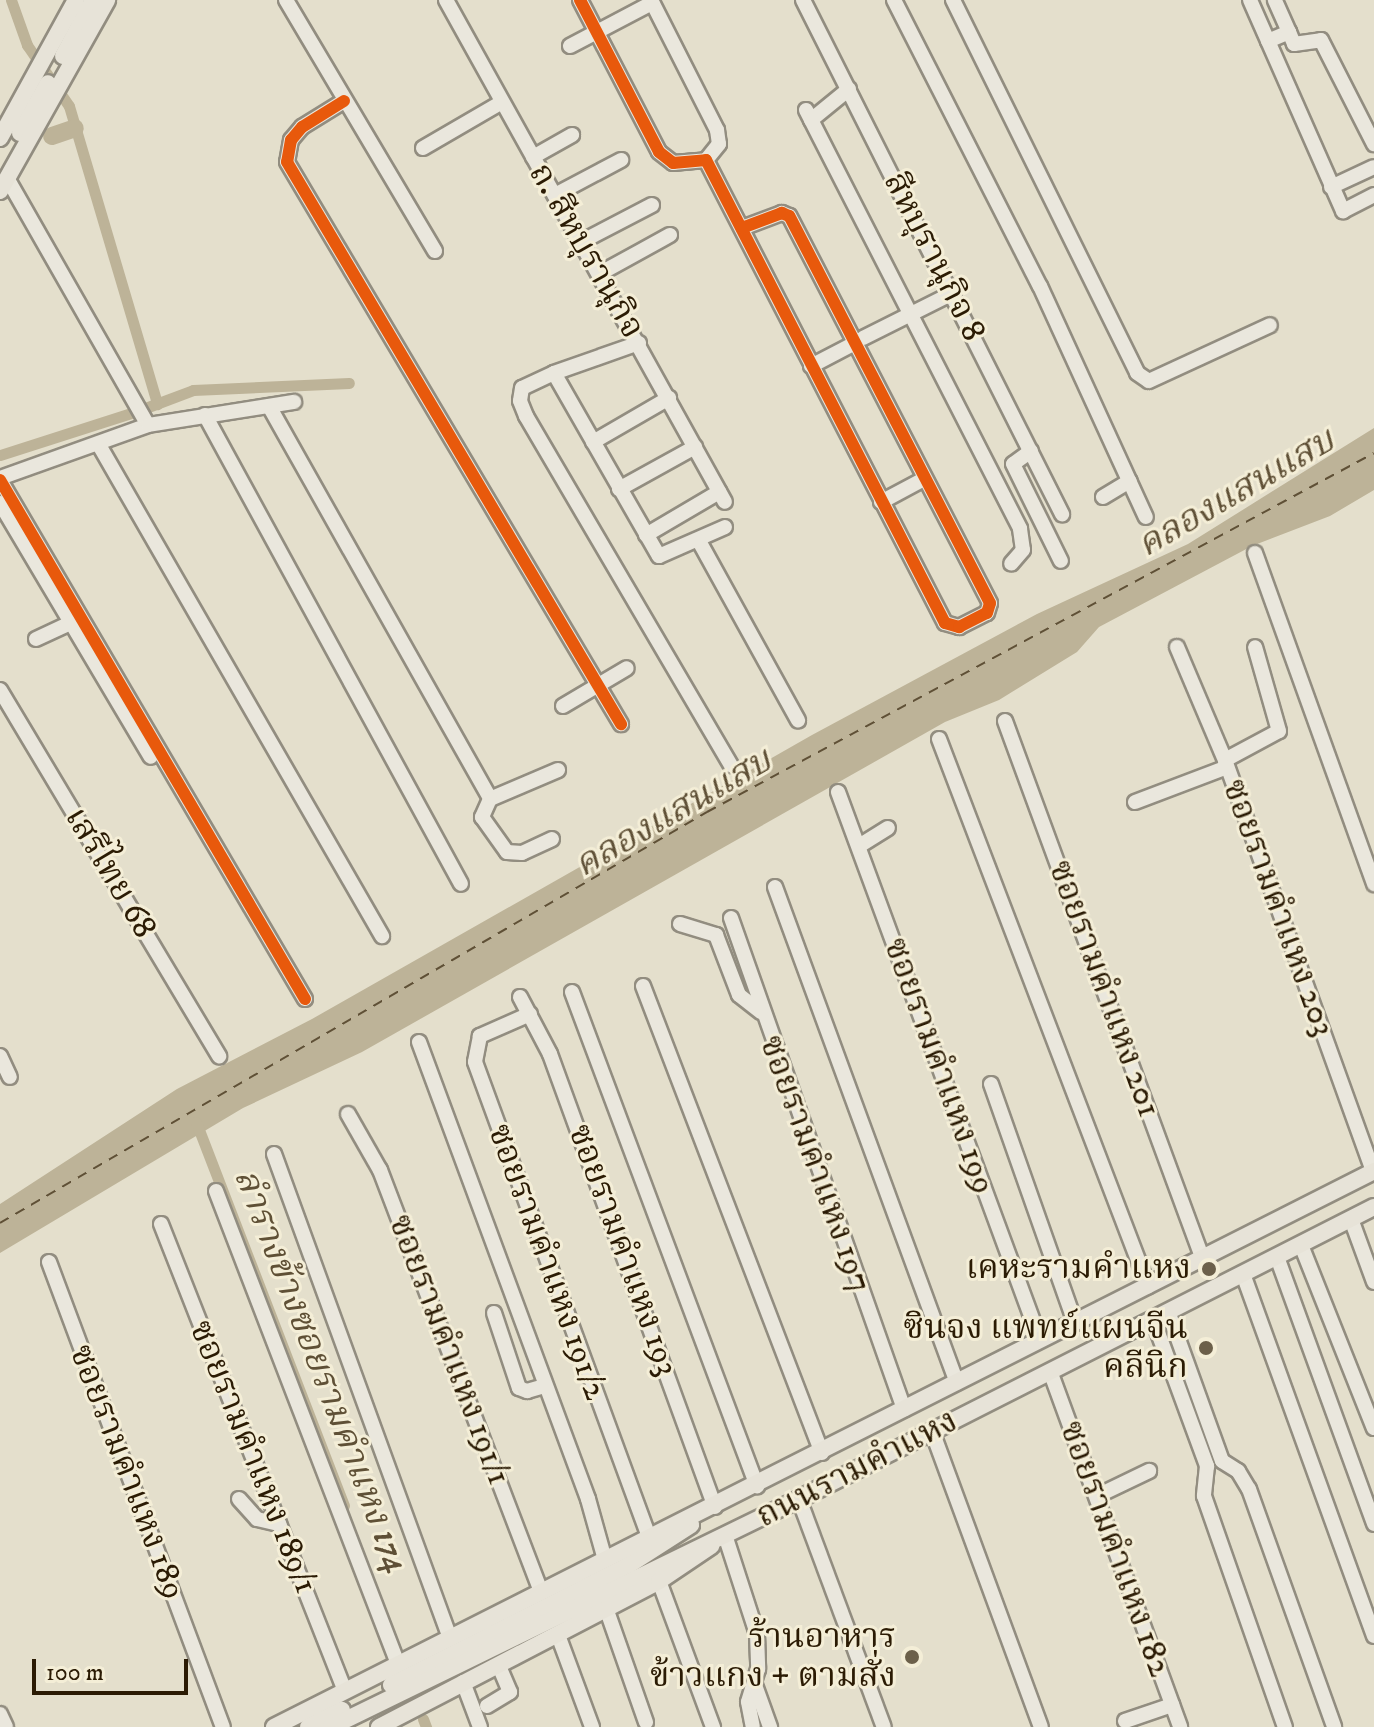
<!DOCTYPE html>
<html>
<head>
<meta charset="utf-8">
<style>
	body { margin:0 }
	#map { position:relative; width:1374px; height:1727px; overflow:hidden; background:#e4dfcc; font-family:"IM FELL DW Pica","Noto Serif Thai",serif }
	div>[style] { position:absolute }
	.water>* { inset:0; background:#bdb398 }
	.canal>* { height:11px; margin:-5.5px; padding:0 5.5px; transform-origin:5.5px; border-radius:5.5px; background:#bdb398 }
	.river>* { height:18px; margin:-9px; padding:0 9px; transform-origin:9px; border-radius:9px; background:#bdb398 }
	.ferry>* { height:2px; margin-top:-1px; transform-origin:0; background:repeating-linear-gradient(90deg,#5f5036 0 10px,transparent 0 18px) }
	.roads { filter:drop-shadow(2px 0 #928d80) drop-shadow(-2px 0 #928d80) drop-shadow(0 2px #928d80) drop-shadow(0 -2px #928d80) }
	.minor>* { height:14px; margin:-7px; padding:0 7px; transform-origin:7px; border-radius:7px; background:#eae7dd }
	.major>* { height:16px; margin:-8px; padding:0 8px; transform-origin:8px; border-radius:8px; background:#e7e3d8 }
	.cycleway>* { height:12px; margin:-6px; padding:0 6px; transform-origin:6px; border-radius:6px; background:#e8590c }
	.dots>* { width:22px; height:22px; translate:-50% -50%; box-sizing:border-box; border:4px solid #f4eed7; border-radius:50% }
	span { translate:-50% -50%; white-space:nowrap; text-align:center; line-height:1.15; -webkit-text-stroke:6px #f4eed7; paint-order:stroke }
	.street-label { font-size:34px; color:#2b1b04 }
	.poi-label { font-size:34px; color:#2b1b04 }
	.right { translate:-100% -50%; text-align:right }
	.water-label { font-size:36px; color:#5f5036; font-style:italic }
	.scale { position:absolute; left:32px; top:1659px; width:156px; height:36px; box-sizing:border-box; border:4px solid #2b1b04; border-top:0; padding-left:10px; font-size:24px; line-height:28px; white-space:nowrap; color:#2b1b04; -webkit-text-stroke:6px #f4eed7; paint-order:stroke }
</style>
</head>
<body>
<div id="map">
	<div class="water">
		<i style="clip-path:polygon(1374px 428px,1374px 490px,1330px 516px,1252px 546px,1099px 627px,1077px 652px,999px 700px,945px 722px,362px 1052px,243px 1108px,0 1253px,0 1204px,177px 1089px,312px 1019px,812px 735px,1037px 614px,1188px 544px)"></i>
	</div>
	<div class="canal">
		<i style="left:11px;top:0;width:48px;rotate:70.4deg"></i>
		<i style="left:27px;top:45px;width:74px;rotate:55.5deg"></i>
		<i style="left:69px;top:106px;width:311px;rotate:73.5deg"></i>
		<i style="left:148px;top:407px;width:48px;rotate:-20.7deg"></i>
		<i style="left:193px;top:390px;width:156px;rotate:-2.6deg"></i>
		<i style="left:0;top:455px;width:141px;rotate:-17.8deg"></i>
		<i style="left:196px;top:1122px;width:411px;rotate:68.9deg"></i>
		<i style="left:423px;top:1719px;width:9px;rotate:69deg"></i>
	</div>
	<div class="river">
		<i style="left:52px;top:136px;width:24px;rotate:-19deg"></i>
	</div>
	<div class="ferry">
		<i style="left:0;top:1223px;width:818px;rotate:-30.17deg"></i>
		<i style="left:707px;top:812px;width:757px;rotate:-28.29deg"></i>
	</div>
	<div class="roads">
		<div class="minor">
			<i style="left:286px;top:0;width:292px;rotate:59.3deg"></i>
			<i style="left:446px;top:0;width:574px;rotate:60.94deg"></i>
			<i style="left:580px;top:0;width:171px;rotate:62.5deg"></i>
			<i style="left:659px;top:152px;width:18px;rotate:38deg"></i>
			<i style="left:673px;top:163px;width:33px;rotate:-5deg"></i>
			<i style="left:706px;top:160px;width:521px;rotate:62.7deg"></i>
			<i style="left:945px;top:623px;width:15px;rotate:16deg"></i>
			<i style="left:959px;top:627px;width:31px;rotate:-27deg"></i>
			<i style="left:987px;top:613px;width:10px;rotate:-73deg"></i>
			<i style="left:990px;top:603px;width:436px;rotate:-117.4deg"></i>
			<i style="left:789px;top:216px;width:8px;rotate:-157deg"></i>
			<i style="left:782px;top:213px;width:43px;rotate:159.4deg"></i>
			<i style="left:651px;top:0;width:146px;rotate:63.1deg"></i>
			<i style="left:717px;top:130px;width:14px;rotate:82deg"></i>
			<i style="left:719px;top:144px;width:21px;rotate:129deg"></i>
			<i style="left:803px;top:0;width:576px;rotate:63.26deg"></i>
			<i style="left:894px;top:0;width:321px;rotate:63deg"></i>
			<i style="left:1040px;top:286px;width:254px;rotate:65.4deg"></i>
			<i style="left:953px;top:0;width:416px;rotate:63.7deg"></i>
			<i style="left:1137px;top:373px;width:14px;rotate:34deg"></i>
			<i style="left:1149px;top:381px;width:133px;rotate:-24.8deg"></i>
			<i style="left:1250px;top:0;width:231px;rotate:66.2deg"></i>
			<i style="left:1343px;top:211px;width:35px;rotate:-27deg"></i>
			<i style="left:1289px;top:32px;width:13px;rotate:67deg"></i>
			<i style="left:1294px;top:44px;width:27px;rotate:-8deg"></i>
			<i style="left:1321px;top:40px;width:117px;rotate:63deg"></i>
			<i style="left:1268px;top:41px;width:23px;rotate:-23deg"></i>
			<i style="left:1289px;top:32px;width:35px;rotate:-114deg"></i>
			<i style="left:570px;top:46px;width:93px;rotate:-27.7deg"></i>
			<i style="left:344px;top:101px;width:49px;rotate:148.2deg"></i>
			<i style="left:302px;top:127px;width:17px;rotate:130deg"></i>
			<i style="left:291px;top:140px;width:22px;rotate:100deg"></i>
			<i style="left:287px;top:162px;width:654px;rotate:59.28deg"></i>
			<i style="left:806px;top:110px;width:470px;rotate:62.9deg"></i>
			<i style="left:1020px;top:529px;width:21px;rotate:82deg"></i>
			<i style="left:1023px;top:550px;width:18px;rotate:131deg"></i>
			<i style="left:811px;top:120px;width:49px;rotate:-39.2deg"></i>
			<i style="left:423px;top:148px;width:91px;rotate:-30.2deg"></i>
			<i style="left:533px;top:157px;width:45px;rotate:-29.4deg"></i>
			<i style="left:7px;top:178px;width:284px;rotate:60.3deg"></i>
			<i style="left:1331px;top:187px;width:47px;rotate:-24.9deg"></i>
			<i style="left:555px;top:195px;width:75px;rotate:-27.9deg"></i>
			<i style="left:581px;top:242px;width:80px;rotate:-27.5deg"></i>
			<i style="left:599px;top:274px;width:81px;rotate:-28.8deg"></i>
			<i style="left:863px;top:338px;width:101px;rotate:-26.6deg"></i>
			<i style="left:639px;top:343px;width:90px;rotate:160.6deg"></i>
			<i style="left:554px;top:373px;width:211px;rotate:60.2deg"></i>
			<i style="left:659px;top:556px;width:72px;rotate:-23.7deg"></i>
			<i style="left:811px;top:366px;width:50px;rotate:-27.6deg"></i>
			<i style="left:554px;top:373px;width:35px;rotate:155deg"></i>
			<i style="left:522px;top:388px;width:13px;rotate:99deg"></i>
			<i style="left:520px;top:401px;width:16px;rotate:68deg"></i>
			<i style="left:526px;top:416px;width:405px;rotate:59.6deg"></i>
			<i style="left:269px;top:406px;width:451px;rotate:60.6deg"></i>
			<i style="left:490px;top:799px;width:74px;rotate:-23.1deg"></i>
			<i style="left:205px;top:415px;width:534px;rotate:61.37deg"></i>
			<i style="left:593px;top:442px;width:88px;rotate:-30.1deg"></i>
			<i style="left:99px;top:445px;width:567px;rotate:60.04deg"></i>
			<i style="left:1031px;top:451px;width:22px;rotate:144deg"></i>
			<i style="left:1013px;top:464px;width:108px;rotate:63.7deg"></i>
			<i style="left:0;top:478px;width:157px;rotate:-19.7deg"></i>
			<i style="left:148px;top:425px;width:148px;rotate:-9deg"></i>
			<i style="left:0;top:480px;width:602px;rotate:59.56deg"></i>
			<i style="left:619px;top:489px;width:87px;rotate:-28.9deg"></i>
			<i style="left:1103px;top:497px;width:31px;rotate:-31deg"></i>
			<i style="left:881px;top:502px;width:49px;rotate:-28.1deg"></i>
			<i style="left:0;top:503px;width:295px;rotate:59.3deg"></i>
			<i style="left:646px;top:535px;width:85px;rotate:-30.5deg"></i>
			<i style="left:699px;top:541px;width:205px;rotate:61.1deg"></i>
			<i style="left:1255px;top:553px;width:352px;rotate:70.2deg"></i>
			<i style="left:36px;top:639px;width:40px;rotate:-25deg"></i>
			<i style="left:1177px;top:647px;width:123px;rotate:67deg"></i>
			<i style="left:1225px;top:760px;width:438px;rotate:70.2deg"></i>
			<i style="left:0;top:690px;width:427px;rotate:59.1deg"></i>
			<i style="left:563px;top:706px;width:74px;rotate:-30.7deg"></i>
			<i style="left:1005px;top:721px;width:571px;rotate:69.82deg"></i>
			<i style="left:939px;top:739px;width:586px;rotate:69.09deg"></i>
			<i style="left:1225px;top:760px;width:61px;rotate:-28.2deg"></i>
			<i style="left:1279px;top:731px;width:87px;rotate:-105.9deg"></i>
			<i style="left:838px;top:792px;width:584px;rotate:69.77deg"></i>
			<i style="left:490px;top:799px;width:20px;rotate:114deg"></i>
			<i style="left:482px;top:817px;width:43px;rotate:54.5deg"></i>
			<i style="left:507px;top:852px;width:15px;rotate:4deg"></i>
			<i style="left:522px;top:853px;width:33px;rotate:-25deg"></i>
			<i style="left:1135px;top:802px;width:98px;rotate:-20.8deg"></i>
			<i style="left:859px;top:846px;width:34px;rotate:-32deg"></i>
			<i style="left:775px;top:887px;width:528px;rotate:69.85deg"></i>
			<i style="left:731px;top:918px;width:521px;rotate:70.59deg"></i>
			<i style="left:680px;top:924px;width:38px;rotate:17deg"></i>
			<i style="left:716px;top:935px;width:64px;rotate:69deg"></i>
			<i style="left:739px;top:995px;width:28px;rotate:38deg"></i>
			<i style="left:643px;top:986px;width:500px;rotate:69.03deg"></i>
			<i style="left:572px;top:992px;width:528px;rotate:69.47deg"></i>
			<i style="left:520px;top:997px;width:64px;rotate:62.2deg"></i>
			<i style="left:550px;top:1054px;width:482px;rotate:70deg"></i>
			<i style="left:530px;top:1014px;width:55px;rotate:156.3deg"></i>
			<i style="left:480px;top:1036px;width:26px;rotate:101deg"></i>
			<i style="left:475px;top:1062px;width:506px;rotate:69.88deg"></i>
			<i style="left:419px;top:1042px;width:487px;rotate:69.7deg"></i>
			<i style="left:588px;top:1499px;width:63px;rotate:74.4deg"></i>
			<i style="left:0;top:1056px;width:23px;rotate:65deg"></i>
			<i style="left:991px;top:1084px;width:253px;rotate:70.6deg"></i>
			<i style="left:348px;top:1114px;width:64px;rotate:60.3deg"></i>
			<i style="left:380px;top:1170px;width:452px;rotate:69.1deg"></i>
			<i style="left:274px;top:1154px;width:515px;rotate:70.02deg"></i>
			<i style="left:216px;top:1191px;width:507px;rotate:68.95deg"></i>
			<i style="left:1351px;top:1219px;width:67px;rotate:69.9deg"></i>
			<i style="left:161px;top:1224px;width:502px;rotate:68.5deg"></i>
			<i style="left:1301px;top:1245px;width:197px;rotate:68.3deg"></i>
			<i style="left:1277px;top:1257px;width:284px;rotate:70deg"></i>
			<i style="left:49px;top:1262px;width:496px;rotate:69.5deg"></i>
			<i style="left:1243px;top:1274px;width:385px;rotate:70.1deg"></i>
			<i style="left:1168px;top:1311px;width:159px;rotate:70.2deg"></i>
			<i style="left:1222px;top:1461px;width:19px;rotate:32deg"></i>
			<i style="left:1238px;top:1471px;width:21px;rotate:59deg"></i>
			<i style="left:1249px;top:1489px;width:253px;rotate:70.3deg"></i>
			<i style="left:494px;top:1313px;width:79px;rotate:71.6deg"></i>
			<i style="left:519px;top:1388px;width:9px;rotate:21deg"></i>
			<i style="left:527px;top:1391px;width:19px;rotate:-16deg"></i>
			<i style="left:1153px;top:1319px;width:157px;rotate:69.8deg"></i>
			<i style="left:1207px;top:1466px;width:30px;rotate:96deg"></i>
			<i style="left:1204px;top:1496px;width:245px;rotate:70.7deg"></i>
			<i style="left:1050px;top:1371px;width:379px;rotate:69.9deg"></i>
			<i style="left:932px;top:1431px;width:315px;rotate:69.8deg"></i>
			<i style="left:1097px;top:1496px;width:58px;rotate:-25.7deg"></i>
			<i style="left:239px;top:1499px;width:27px;rotate:48deg"></i>
			<i style="left:257px;top:1519px;width:23px;rotate:13deg"></i>
			<i style="left:799px;top:1499px;width:243px;rotate:69.6deg"></i>
			<i style="left:725px;top:1535px;width:104px;rotate:72.1deg"></i>
			<i style="left:757px;top:1634px;width:35px;rotate:88deg"></i>
			<i style="left:758px;top:1669px;width:34px;rotate:107deg"></i>
			<i style="left:748px;top:1702px;width:25px;rotate:79deg"></i>
			<i style="left:659px;top:1581px;width:156px;rotate:69.7deg"></i>
			<i style="left:606px;top:1608px;width:121px;rotate:70.7deg"></i>
			<i style="left:558px;top:1635px;width:98px;rotate:69.7deg"></i>
			<i style="left:463px;top:1682px;width:48px;rotate:69.3deg"></i>
			<i style="left:755px;top:1685px;width:45px;rotate:70.3deg"></i>
			<i style="left:487px;top:1706px;width:27px;rotate:-31deg"></i>
			<i style="left:510px;top:1692px;width:30px;rotate:-113deg"></i>
			<i style="left:0;top:1714px;width:14px;rotate:65deg"></i>
			<i style="left:1125px;top:1721px;width:50px;rotate:-18.8deg"></i>
		</div>
		<div class="major">
			<i style="left:63px;top:56px;width:64px;rotate:-61.8deg"></i>
			<i style="left:20px;top:133px;width:57px;rotate:-60.8deg"></i>
			<i style="left:0;top:138px;width:158px;rotate:-61.2deg"></i>
			<i style="left:0;top:191px;width:219px;rotate:-60.7deg"></i>
			<i style="left:391px;top:1685px;width:267px;rotate:-26.8deg"></i>
			<i style="left:629px;top:1565px;width:74px;rotate:-32.8deg"></i>
			<i style="left:274px;top:1727px;width:1233px;rotate:-26.81deg"></i>
			<i style="left:308px;top:1727px;width:38px;rotate:-27deg"></i>
			<i style="left:331px;top:1727px;width:521px;rotate:-25.97deg"></i>
			<i style="left:799px;top:1499px;width:645px;rotate:-26.92deg"></i>
			<i style="left:379px;top:1727px;width:316px;rotate:-27.5deg"></i>
			<i style="left:659px;top:1581px;width:63px;rotate:-33.9deg"></i>
		</div>
	</div>
	<div class="cycleway">
		<i style="left:580px;top:0;width:171px;rotate:62.5deg"></i>
		<i style="left:659px;top:152px;width:18px;rotate:38deg"></i>
		<i style="left:673px;top:163px;width:33px;rotate:-5deg"></i>
		<i style="left:706px;top:160px;width:521px;rotate:62.7deg"></i>
		<i style="left:945px;top:623px;width:15px;rotate:16deg"></i>
		<i style="left:959px;top:627px;width:31px;rotate:-27deg"></i>
		<i style="left:987px;top:613px;width:10px;rotate:-73deg"></i>
		<i style="left:990px;top:603px;width:436px;rotate:-117.4deg"></i>
		<i style="left:789px;top:216px;width:8px;rotate:-157deg"></i>
		<i style="left:782px;top:213px;width:43px;rotate:159.4deg"></i>
		<i style="left:344px;top:101px;width:49px;rotate:148.2deg"></i>
		<i style="left:302px;top:127px;width:17px;rotate:130deg"></i>
		<i style="left:291px;top:140px;width:22px;rotate:100deg"></i>
		<i style="left:287px;top:162px;width:654px;rotate:59.28deg"></i>
		<i style="left:0;top:480px;width:602px;rotate:59.56deg"></i>
	</div>
	<div class="dots">
		<i style="left:1209px;top:1269px;background:#6c604a"></i>
		<i style="left:1206px;top:1348px;background:#6c604a"></i>
		<i style="left:912px;top:1657px;background:#6c604a"></i>
	</div>
	<div class="street-label">
		<span style="left:586px;top:251px;rotate:60deg">ถ. สีหบุรานุกิจ</span>
		<span style="left:934px;top:257px;rotate:63deg">สีหบุรานุกิจ 8</span>
		<span style="left:110px;top:873px;rotate:59deg">เสรีไทย 68</span>
		<span style="left:1278px;top:908px;rotate:70deg">ซอยรามคำแหง 203</span>
		<span style="left:1104px;top:989px;rotate:70deg">ซอยรามคำแหง 201</span>
		<span style="left:939px;top:1066px;rotate:70deg">ซอยรามคำแหง 199</span>
		<span style="left:815px;top:1164px;rotate:70deg">ซอยรามคำแหง 197</span>
		<span style="left:623px;top:1250px;rotate:70deg">ซอยรามคำแหง 193</span>
		<span style="left:547px;top:1262px;rotate:70deg">ซอยรามคำแหง 191/2</span>
		<span style="left:449px;top:1350px;rotate:69deg">ซอยรามคำแหง 191/1</span>
		<span style="left:253px;top:1457px;rotate:68deg">ซอยรามคำแหง 189/1</span>
		<span style="left:857px;top:1469px;rotate:-27deg">ถนนรามคำแหง</span>
		<span style="left:127px;top:1472px;rotate:69deg">ซอยรามคำแหง 189</span>
		<span style="left:1115px;top:1549px;rotate:70deg">ซอยรามคำแหง 182</span>
	</div>
	<div class="poi-label">
		<span class="right" style="left:1191px;top:1269px">เคหะรามคำแหง</span>
		<span class="right" style="left:1188px;top:1348px">ซินจง แพทย์แผนจีน<br>คลีนิก</span>
		<span class="right" style="left:896px;top:1657px">ร้านอาหาร<br>ข้าวแกง + ตามสั่ง</span>
	</div>
	<div class="water-label">
		<span style="left:1236px;top:493px;rotate:-30deg">คลองแสนแสบ</span>
		<span style="left:673px;top:813px;rotate:-30deg">คลองแสนแสบ</span>
		<span style="left:321px;top:1371px;rotate:69deg">ลำรางข้างซอยรามคำแหง 174</span>
	</div>
	<div class="scale">100 m</div>
</div>
</body>
</html>
